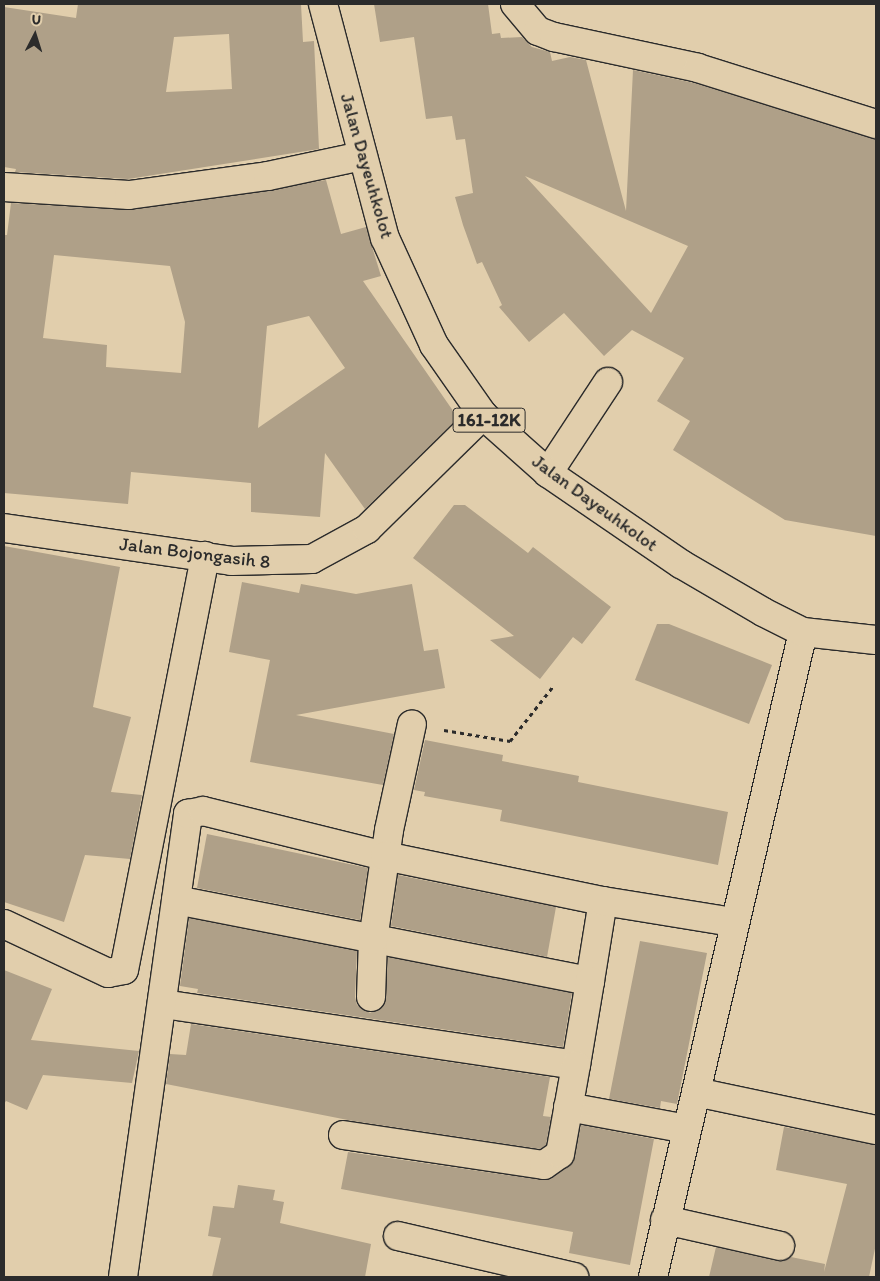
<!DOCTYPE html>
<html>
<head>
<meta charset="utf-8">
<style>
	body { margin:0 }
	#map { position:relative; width:880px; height:1281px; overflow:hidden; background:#e1ceac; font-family:Itim,sans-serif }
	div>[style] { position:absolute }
	.building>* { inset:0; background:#afa088 }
	.path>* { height:3px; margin-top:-1.5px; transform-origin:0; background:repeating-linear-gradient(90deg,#2b2b2b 0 4px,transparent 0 8px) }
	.roads { filter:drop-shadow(1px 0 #2b2b2b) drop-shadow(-1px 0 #2b2b2b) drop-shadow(0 1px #2b2b2b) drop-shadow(0 -1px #2b2b2b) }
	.minor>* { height:28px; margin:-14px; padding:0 14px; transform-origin:14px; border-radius:14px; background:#e1ceac }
	.major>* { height:28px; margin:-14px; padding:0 14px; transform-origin:14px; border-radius:14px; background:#e1ceac }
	span { translate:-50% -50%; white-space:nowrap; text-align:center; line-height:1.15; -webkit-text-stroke:5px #e1ceac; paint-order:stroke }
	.shield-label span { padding:1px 4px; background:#e1ceac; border:1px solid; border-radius:4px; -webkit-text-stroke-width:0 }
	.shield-label { font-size:18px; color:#2b2b2b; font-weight:700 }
	.street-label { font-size:19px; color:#2b2b2b }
	.frame { position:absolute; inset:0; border:5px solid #2b2b2b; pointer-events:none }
	.north { position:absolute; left:10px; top:10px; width:50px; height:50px; -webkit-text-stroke:4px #e1ceac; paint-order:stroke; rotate:5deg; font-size:14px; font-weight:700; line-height:20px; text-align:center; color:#2b2b2b }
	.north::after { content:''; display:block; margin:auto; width:18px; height:22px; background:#2b2b2b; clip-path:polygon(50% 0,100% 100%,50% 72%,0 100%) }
</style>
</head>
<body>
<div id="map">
	<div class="building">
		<i style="clip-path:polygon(evenodd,78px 4px,301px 4px,303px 42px,314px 41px,319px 149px,128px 179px,15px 172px,16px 169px,4px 167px,4px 7px,76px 18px,78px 4px,229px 34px,232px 89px,166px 92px,174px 37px,229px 34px)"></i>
		<i style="clip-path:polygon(evenodd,374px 4px,488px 4px,492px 34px,500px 33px,501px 38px,522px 37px,532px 47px,550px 52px,552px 61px,570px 57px,586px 60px,626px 211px,633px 70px,694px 83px,876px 139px,876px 536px,785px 520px,673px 450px,690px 421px,657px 401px,684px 358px,632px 330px,604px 356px,564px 313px,529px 342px,499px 307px,502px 305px,482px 262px,477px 264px,463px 225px,455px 197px,473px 193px,465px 139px,456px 140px,452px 116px,426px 119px,414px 37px,380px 42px,374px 4px,525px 176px,688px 246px,651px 313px,525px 176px)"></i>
		<i style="clip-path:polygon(evenodd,326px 180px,341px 234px,366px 227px,381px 276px,363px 281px,458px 418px,365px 509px,325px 453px,320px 517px,251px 512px,251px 483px,131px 472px,128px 504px,4px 493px,4px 235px,7px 235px,11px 203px,131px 210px,326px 180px,54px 255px,170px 266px,185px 322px,181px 373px,106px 367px,107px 345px,43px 338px,54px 255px,326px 180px,309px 316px,345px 368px,258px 428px,267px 326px,309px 316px)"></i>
		<i style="clip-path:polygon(454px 505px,465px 505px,528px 553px,533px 547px,611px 607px,582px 644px,573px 637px,540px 679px,490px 640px,514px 636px,413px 558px)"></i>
		<i style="clip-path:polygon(4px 546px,120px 567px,93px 707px,131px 717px,111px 792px,142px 795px,130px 859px,85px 855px,64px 922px,4px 902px)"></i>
		<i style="clip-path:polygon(242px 582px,299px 593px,301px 584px,356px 594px,412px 584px,424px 651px,438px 649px,445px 688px,296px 715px,394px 734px,383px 785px,250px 762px,270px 660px,229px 652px)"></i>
		<i style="clip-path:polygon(657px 624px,669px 624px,772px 665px,749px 724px,635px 680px)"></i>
		<i style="clip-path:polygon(425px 740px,503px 755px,502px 761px,579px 776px,578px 782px,728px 812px,718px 865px,500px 821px,502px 810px,424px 796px,425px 792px,414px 790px)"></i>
		<i style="clip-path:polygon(207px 834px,368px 868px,360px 920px,197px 888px)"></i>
		<i style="clip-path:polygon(398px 875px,556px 907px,547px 957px,391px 926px)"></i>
		<i style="clip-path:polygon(189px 918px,357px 951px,355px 997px,357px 1005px,370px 1013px,384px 1005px,388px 957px,572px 993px,563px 1047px,197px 993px,198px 989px,180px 986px)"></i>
		<i style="clip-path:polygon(640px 941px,707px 953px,677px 1104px,661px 1101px,660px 1108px,609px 1099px)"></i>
		<i style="clip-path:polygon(4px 970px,52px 989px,31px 1040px,139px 1051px,132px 1083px,43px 1075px,27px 1110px,6px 1101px,4px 1104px)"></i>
		<i style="clip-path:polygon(191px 1024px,550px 1077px,543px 1116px,551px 1117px,546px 1145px,540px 1149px,353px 1121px,166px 1084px,170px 1054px,186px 1055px)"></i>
		<i style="clip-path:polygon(581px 1125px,654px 1139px,630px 1265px,569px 1253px,573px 1232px,341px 1189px,348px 1152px,542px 1180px,552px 1178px,573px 1162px)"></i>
		<i style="clip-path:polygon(784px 1127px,876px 1145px,876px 1244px,869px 1277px,709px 1277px,716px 1247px,777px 1261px,791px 1257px,825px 1264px,824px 1272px,847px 1184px,776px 1170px)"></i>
		<i style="clip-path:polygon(238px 1185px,275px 1190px,273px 1200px,284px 1202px,280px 1223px,371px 1244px,365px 1277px,212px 1277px,221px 1238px,208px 1236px,213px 1206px,234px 1208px)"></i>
	</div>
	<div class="path">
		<i style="left:444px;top:730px;width:67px;rotate:9.5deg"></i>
		<i style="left:510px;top:741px;width:71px;rotate:-51.8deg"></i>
	</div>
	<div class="roads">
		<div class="minor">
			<i style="left:515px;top:4px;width:35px;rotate:50deg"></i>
			<i style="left:538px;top:31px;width:17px;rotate:21deg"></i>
			<i style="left:554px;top:37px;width:147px;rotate:12.1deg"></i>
			<i style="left:698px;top:68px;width:187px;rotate:17.5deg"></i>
			<i style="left:4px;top:187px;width:125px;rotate:3.7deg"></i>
			<i style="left:129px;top:195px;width:140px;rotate:-7.8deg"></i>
			<i style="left:268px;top:176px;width:96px;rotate:-12deg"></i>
			<i style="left:548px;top:473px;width:109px;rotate:-56.6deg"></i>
			<i style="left:4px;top:528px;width:230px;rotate:8.2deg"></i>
			<i style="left:232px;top:561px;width:80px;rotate:-1.4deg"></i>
			<i style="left:312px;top:559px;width:63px;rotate:-28.6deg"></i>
			<i style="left:367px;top:529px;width:163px;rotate:-44.5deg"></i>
			<i style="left:176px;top:900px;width:422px;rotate:11.1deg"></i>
			<i style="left:590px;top:981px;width:81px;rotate:-80.8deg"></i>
			<i style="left:4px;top:924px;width:115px;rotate:25.2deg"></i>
			<i style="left:108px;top:973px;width:16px;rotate:-11deg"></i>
			<i style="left:124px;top:970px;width:422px;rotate:-78.9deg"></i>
			<i style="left:371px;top:997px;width:57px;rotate:-88deg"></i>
			<i style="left:373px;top:940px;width:111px;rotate:-81.7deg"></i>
			<i style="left:389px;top:830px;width:108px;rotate:-77.8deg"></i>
			<i style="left:163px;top:1004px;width:417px;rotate:8.4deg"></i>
			<i style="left:576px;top:1065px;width:85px;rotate:-80.5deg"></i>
			<i style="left:696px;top:1092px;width:184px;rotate:11.9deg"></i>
			<i style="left:568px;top:1107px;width:121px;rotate:10.5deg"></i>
			<i style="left:343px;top:1135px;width:203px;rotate:8.5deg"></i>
			<i style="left:544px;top:1165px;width:19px;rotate:-35deg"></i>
			<i style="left:560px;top:1154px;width:90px;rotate:-79.8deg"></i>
			<i style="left:665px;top:1220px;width:118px;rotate:12.7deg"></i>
			<i style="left:398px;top:1236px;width:181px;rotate:13.1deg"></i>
			<i style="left:123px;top:1277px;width:468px;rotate:-82deg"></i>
			<i style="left:188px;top:814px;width:15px;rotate:-11deg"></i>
			<i style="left:203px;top:811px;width:187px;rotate:13.9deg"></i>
			<i style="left:385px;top:856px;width:223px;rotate:11.7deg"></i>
			<i style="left:603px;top:901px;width:132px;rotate:9.2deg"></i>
			<i style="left:653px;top:1277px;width:662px;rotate:-76.91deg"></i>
		</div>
		<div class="major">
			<i style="left:323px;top:4px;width:242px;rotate:75.2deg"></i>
			<i style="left:385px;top:238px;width:118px;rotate:65.4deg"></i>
			<i style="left:434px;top:345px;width:85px;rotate:55deg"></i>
			<i style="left:483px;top:415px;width:87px;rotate:41.7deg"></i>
			<i style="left:548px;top:473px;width:161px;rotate:34.4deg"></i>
			<i style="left:681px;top:564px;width:95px;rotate:30.3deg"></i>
			<i style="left:763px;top:612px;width:45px;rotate:26.6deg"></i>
			<i style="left:803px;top:632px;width:73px;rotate:6.3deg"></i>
		</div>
	</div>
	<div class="shield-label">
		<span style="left:489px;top:420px">161-12K</span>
	</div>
	<div class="street-label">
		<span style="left:367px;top:166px;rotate:74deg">Jalan Dayeuhkolot</span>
		<span style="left:595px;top:503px;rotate:36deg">Jalan Dayeuhkolot</span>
		<span style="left:195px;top:553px;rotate:7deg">Jalan Bojongasih 8</span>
	</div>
	<div class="frame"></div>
	<div class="north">U</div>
</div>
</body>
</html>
